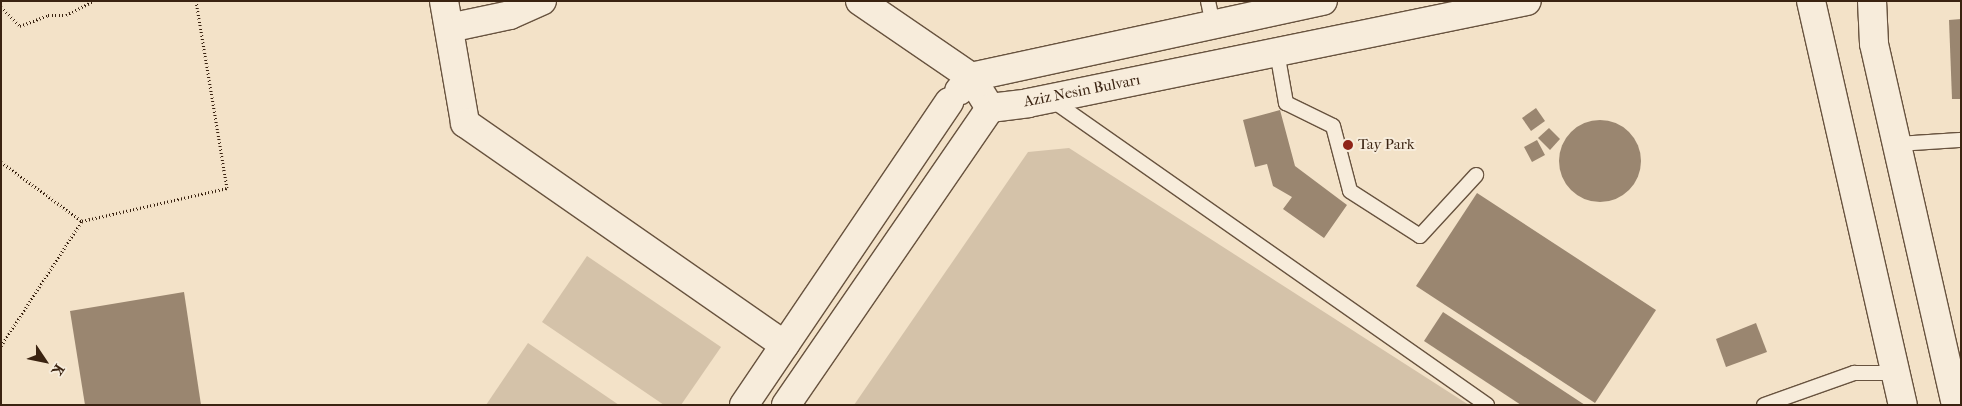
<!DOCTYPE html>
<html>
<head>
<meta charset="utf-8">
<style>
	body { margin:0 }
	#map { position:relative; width:1962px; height:406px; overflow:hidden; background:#f3e2c8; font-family:"IM FELL French Canon",serif }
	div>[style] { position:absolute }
	.green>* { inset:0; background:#d4c2a9 }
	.building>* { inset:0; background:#9a8670 }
	.round { border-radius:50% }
	.path>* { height:3px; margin-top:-1.5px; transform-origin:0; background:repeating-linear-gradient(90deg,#3a2311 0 1px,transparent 0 3.5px) }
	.roads { filter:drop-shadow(1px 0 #68533f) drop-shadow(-1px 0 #68533f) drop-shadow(0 1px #68533f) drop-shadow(0 -1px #68533f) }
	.service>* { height:14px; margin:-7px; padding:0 7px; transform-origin:7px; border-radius:7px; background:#f7ecdb }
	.minor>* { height:28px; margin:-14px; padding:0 14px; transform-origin:14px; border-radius:14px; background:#f7ecdb }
	.tertiary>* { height:28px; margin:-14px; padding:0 14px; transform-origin:14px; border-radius:14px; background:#f7ecdb }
	.dots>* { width:14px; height:14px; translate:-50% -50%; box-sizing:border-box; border:2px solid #f7ecdb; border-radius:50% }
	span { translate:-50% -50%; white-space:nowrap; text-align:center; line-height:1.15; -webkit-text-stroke:4px #f7ecdb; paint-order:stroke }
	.street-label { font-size:15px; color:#3a2311 }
	.poi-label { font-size:15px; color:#3a2311 }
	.left { translate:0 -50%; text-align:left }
	.frame { position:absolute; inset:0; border:2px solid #3a2311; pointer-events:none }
	.north { position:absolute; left:20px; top:336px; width:50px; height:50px; -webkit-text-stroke:4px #f7ecdb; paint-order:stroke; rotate:124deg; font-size:14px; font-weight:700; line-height:20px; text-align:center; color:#3a2311 }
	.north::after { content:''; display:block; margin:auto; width:18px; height:22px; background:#3a2311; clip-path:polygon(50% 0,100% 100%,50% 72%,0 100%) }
</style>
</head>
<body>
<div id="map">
	<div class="green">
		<i style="clip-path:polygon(1069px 148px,1469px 405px,854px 405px,1028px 152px)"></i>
		<i style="clip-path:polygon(587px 256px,721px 347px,681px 405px,664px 405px,542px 322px)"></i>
		<i style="clip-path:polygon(528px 343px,619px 405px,486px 405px)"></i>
	</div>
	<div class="building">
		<i style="clip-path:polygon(1961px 19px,1961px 99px,1952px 99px,1949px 20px)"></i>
		<i style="clip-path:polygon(1536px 108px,1545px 121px,1531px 131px,1522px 118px)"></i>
		<i style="clip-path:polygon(1280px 110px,1295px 166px,1347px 205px,1324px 238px,1283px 209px,1292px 197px,1273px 186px,1267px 164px,1255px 167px,1243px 120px)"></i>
		<i class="round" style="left:1559px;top:120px;width:82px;height:82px"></i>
		<i style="clip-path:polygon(1549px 128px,1560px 139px,1550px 150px,1538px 138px)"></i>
		<i style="clip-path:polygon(1537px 140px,1545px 155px,1532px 162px,1524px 147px)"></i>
		<i style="clip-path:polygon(1477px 193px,1656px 310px,1595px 403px,1416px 286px)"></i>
		<i style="clip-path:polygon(184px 292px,201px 405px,85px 405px,70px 311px)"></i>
		<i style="clip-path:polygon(1443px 312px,1585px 405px,1521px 405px,1424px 341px)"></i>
		<i style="clip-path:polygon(1756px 323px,1767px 352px,1726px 367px,1716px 339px)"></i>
	</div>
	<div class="path">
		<i style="left:1px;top:7px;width:27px;rotate:45deg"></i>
		<i style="left:20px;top:26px;width:30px;rotate:-21deg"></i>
		<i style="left:48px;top:15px;width:18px"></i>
		<i style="left:66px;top:15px;width:31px;rotate:-27deg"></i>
		<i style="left:1px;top:162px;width:100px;rotate:36.1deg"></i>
		<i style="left:1px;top:346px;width:149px;rotate:-57.1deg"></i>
		<i style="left:82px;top:221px;width:149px;rotate:-12.8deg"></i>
		<i style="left:227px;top:188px;width:190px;rotate:-99.4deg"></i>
	</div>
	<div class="roads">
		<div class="service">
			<i style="left:1208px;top:1px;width:25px;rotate:78deg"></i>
			<i style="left:1277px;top:52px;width:52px;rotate:80deg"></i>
			<i style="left:1286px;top:103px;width:52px;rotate:26.1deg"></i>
			<i style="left:1333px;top:126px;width:67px;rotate:75.3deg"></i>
			<i style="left:1350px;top:191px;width:83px;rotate:32.7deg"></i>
			<i style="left:1420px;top:236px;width:83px;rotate:-47.4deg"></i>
			<i style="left:1049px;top:98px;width:535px;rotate:35.03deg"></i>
			<i style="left:1897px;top:144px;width:64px;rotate:-3.6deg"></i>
			<i style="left:1764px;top:405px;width:96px;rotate:-19.6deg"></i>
			<i style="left:1854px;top:373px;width:41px"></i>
		</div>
		<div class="minor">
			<i style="left:444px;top:1px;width:124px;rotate:80.2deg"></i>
			<i style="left:465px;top:123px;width:389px;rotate:34.8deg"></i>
			<i style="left:860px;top:1px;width:135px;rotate:34.4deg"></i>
			<i style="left:971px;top:77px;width:18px;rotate:131deg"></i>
			<i style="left:1811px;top:1px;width:414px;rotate:77.2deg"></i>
			<i style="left:1872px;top:1px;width:43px;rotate:87.3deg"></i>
			<i style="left:1874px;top:44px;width:370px;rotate:77.2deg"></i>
			<i style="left:449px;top:28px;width:62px;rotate:-12deg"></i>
			<i style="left:510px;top:15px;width:35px;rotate:-24deg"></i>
			<i style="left:1028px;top:103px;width:509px;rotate:-11.55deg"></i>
			<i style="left:990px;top:108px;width:36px;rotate:-122deg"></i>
			<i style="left:971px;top:77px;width:360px;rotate:-12.2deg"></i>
		</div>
		<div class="tertiary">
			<i style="left:744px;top:405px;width:366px;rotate:-55.9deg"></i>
			<i style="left:786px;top:405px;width:360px;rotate:-55.5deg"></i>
			<i style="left:990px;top:108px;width:38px;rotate:-7deg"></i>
		</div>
	</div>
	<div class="dots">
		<i style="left:1348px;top:145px;background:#8f2418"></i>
	</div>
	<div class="street-label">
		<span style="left:1082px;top:91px;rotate:-11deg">Aziz Nesin Bulvarı</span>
	</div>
	<div class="poi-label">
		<span class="left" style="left:1358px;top:145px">Tay Park</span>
	</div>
	<div class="frame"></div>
	<div class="north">K</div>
</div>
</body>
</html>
